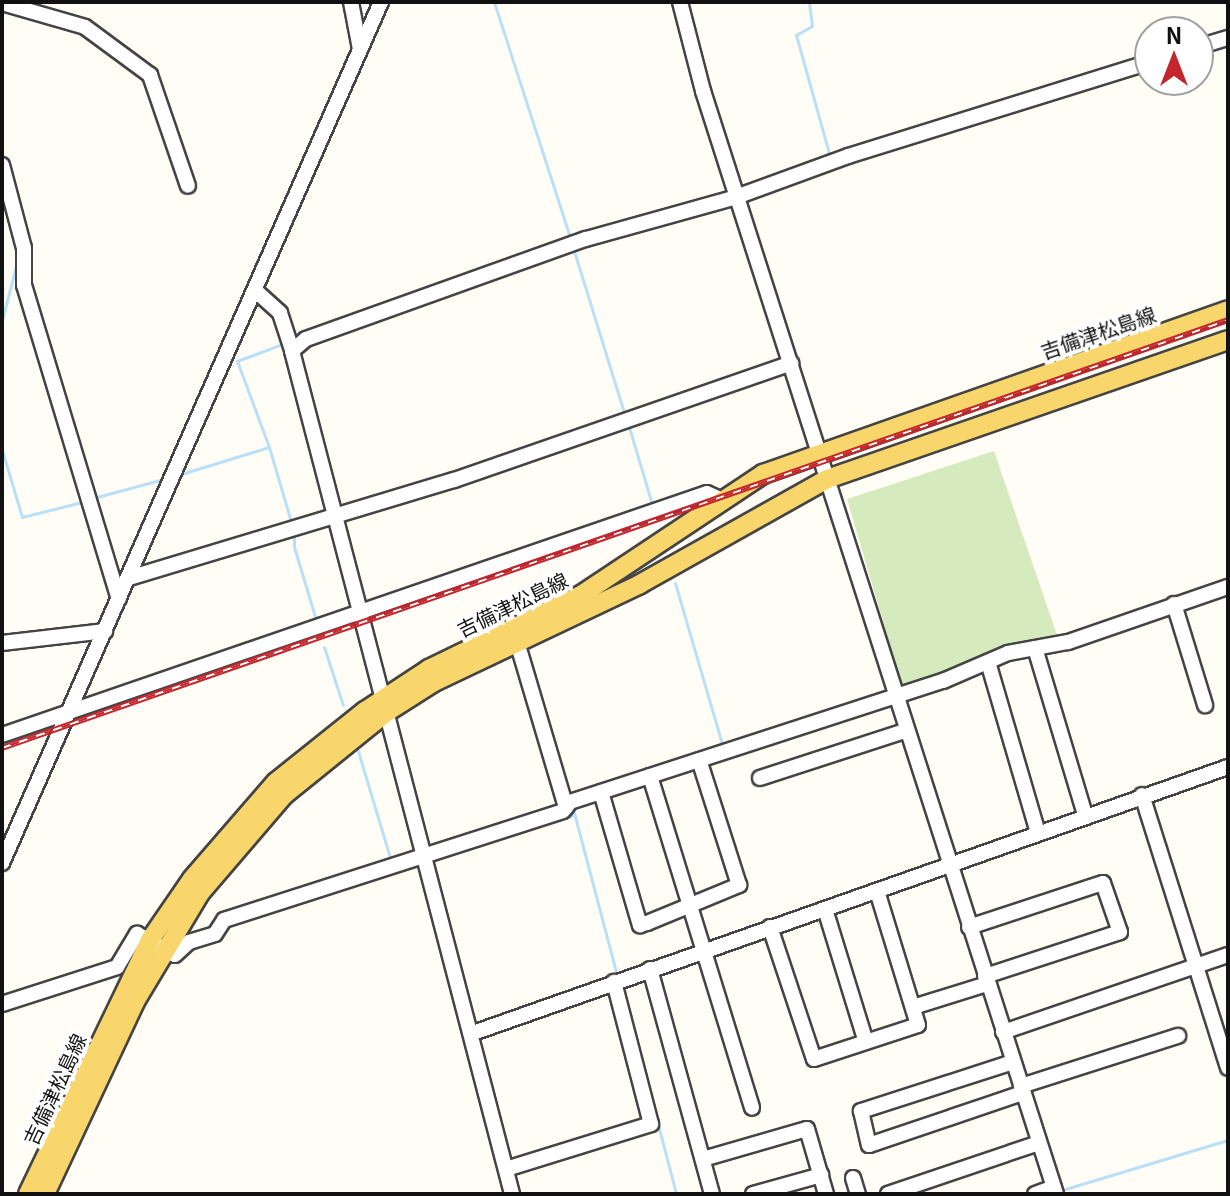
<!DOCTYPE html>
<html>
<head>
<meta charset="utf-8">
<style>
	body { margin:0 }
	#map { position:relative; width:1230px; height:1196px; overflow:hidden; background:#fffdf5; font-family:Georgia,"Noto Sans JP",serif }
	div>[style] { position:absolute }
	.green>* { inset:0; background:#d5ebbd }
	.stream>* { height:3px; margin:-1.5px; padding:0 1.5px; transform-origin:1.5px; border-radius:1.5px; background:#b9e0f7 }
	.roads { filter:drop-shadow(2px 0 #444) drop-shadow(-2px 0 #444) drop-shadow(0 2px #444) drop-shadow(0 -2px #444) }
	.minor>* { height:14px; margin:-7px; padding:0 7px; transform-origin:7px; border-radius:7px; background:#fff }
	.major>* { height:18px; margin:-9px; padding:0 9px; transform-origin:9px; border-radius:9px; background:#f9d66b }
	.rail>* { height:6px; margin-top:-3px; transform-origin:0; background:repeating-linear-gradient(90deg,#fff 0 9px,#c4262e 0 18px); box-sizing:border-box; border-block:2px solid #c4262e }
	span { translate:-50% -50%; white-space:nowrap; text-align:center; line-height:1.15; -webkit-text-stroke:8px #fff; paint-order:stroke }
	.street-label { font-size:20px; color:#111 }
	.frame { position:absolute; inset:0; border:4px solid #111; pointer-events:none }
	.north { position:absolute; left:1134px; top:16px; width:80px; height:80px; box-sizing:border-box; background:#fff; border:2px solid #a0a0a0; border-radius:50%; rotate:0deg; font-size:22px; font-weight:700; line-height:32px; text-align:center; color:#111 }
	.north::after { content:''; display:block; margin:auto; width:28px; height:36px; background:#c4262e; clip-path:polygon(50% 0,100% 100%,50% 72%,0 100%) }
</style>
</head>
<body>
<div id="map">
	<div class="green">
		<i style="clip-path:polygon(994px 451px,1057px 635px,904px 693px,847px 499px)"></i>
	</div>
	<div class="stream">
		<i style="left:494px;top:2px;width:248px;rotate:72.1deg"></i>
		<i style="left:809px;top:2px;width:24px;rotate:83deg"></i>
		<i style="left:812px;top:26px;width:18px;rotate:151deg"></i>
		<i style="left:796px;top:35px;width:127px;rotate:74.4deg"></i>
		<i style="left:574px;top:251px;width:173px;rotate:72.8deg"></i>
		<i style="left:2px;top:320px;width:60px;rotate:-75.5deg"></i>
		<i style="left:629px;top:427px;width:80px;rotate:73.4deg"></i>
		<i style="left:269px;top:447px;width:92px;rotate:-110.4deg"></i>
		<i style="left:237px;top:361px;width:46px;rotate:-20.4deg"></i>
		<i style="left:2px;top:450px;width:70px;rotate:73.4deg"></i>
		<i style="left:22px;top:517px;width:66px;rotate:-14deg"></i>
		<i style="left:178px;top:475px;width:95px;rotate:-17.1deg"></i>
		<i style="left:269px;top:447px;width:81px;rotate:73.6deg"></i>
		<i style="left:93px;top:498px;width:77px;rotate:-15.1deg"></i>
		<i style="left:294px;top:532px;width:15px;rotate:90deg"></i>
		<i style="left:294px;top:547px;width:76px;rotate:73.2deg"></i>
		<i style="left:675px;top:583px;width:171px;rotate:73.7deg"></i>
		<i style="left:324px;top:647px;width:61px;rotate:71.9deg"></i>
		<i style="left:358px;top:751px;width:115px;rotate:73.3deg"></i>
		<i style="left:573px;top:809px;width:172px;rotate:75.2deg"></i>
		<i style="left:545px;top:824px;width:28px;rotate:-17deg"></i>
		<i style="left:637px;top:1044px;width:155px;rotate:75.4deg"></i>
		<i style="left:1062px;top:1190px;width:173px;rotate:-16.8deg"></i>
	</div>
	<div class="roads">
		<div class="minor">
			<i style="left:351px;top:2px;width:48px;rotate:79.2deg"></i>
			<i style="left:680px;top:2px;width:92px;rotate:75.5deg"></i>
			<i style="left:703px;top:91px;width:1158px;rotate:72.25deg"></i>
			<i style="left:2px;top:3px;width:86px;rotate:16.1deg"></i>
			<i style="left:85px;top:27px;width:81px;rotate:36.4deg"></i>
			<i style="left:150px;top:75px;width:117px;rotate:71.1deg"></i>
			<i style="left:1198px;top:47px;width:31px;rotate:-17deg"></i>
			<i style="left:2px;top:165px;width:86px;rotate:75.2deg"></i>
			<i style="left:24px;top:248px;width:37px;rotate:90deg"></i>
			<i style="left:24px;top:285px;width:328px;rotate:73.2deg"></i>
			<i style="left:257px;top:292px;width:31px;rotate:42deg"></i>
			<i style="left:280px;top:313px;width:40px;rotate:72deg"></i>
			<i style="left:292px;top:351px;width:871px;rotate:75.37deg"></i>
			<i style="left:292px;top:351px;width:18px;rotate:-41deg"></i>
			<i style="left:306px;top:339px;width:297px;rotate:-19.7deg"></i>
			<i style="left:586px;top:239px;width:156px;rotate:-15.6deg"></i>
			<i style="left:736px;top:197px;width:119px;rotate:-20.1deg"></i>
			<i style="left:848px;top:156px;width:316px;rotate:-17.3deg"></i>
			<i style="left:129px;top:578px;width:339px;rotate:-16.8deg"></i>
			<i style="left:454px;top:480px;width:357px;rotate:-19.1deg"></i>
			<i style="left:1174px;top:604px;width:106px;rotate:72.9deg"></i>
			<i style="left:2px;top:643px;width:104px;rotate:-6.6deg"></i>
			<i style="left:1035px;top:648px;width:174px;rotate:73.3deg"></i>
			<i style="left:520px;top:652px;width:162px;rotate:73.5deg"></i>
			<i style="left:988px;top:662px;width:178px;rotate:73.7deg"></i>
			<i style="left:2px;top:735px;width:745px;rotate:-18.95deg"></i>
			<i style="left:707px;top:493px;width:14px;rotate:25deg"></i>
			<i style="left:650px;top:776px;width:347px;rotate:72.9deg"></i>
			<i style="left:760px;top:778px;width:152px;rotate:-18deg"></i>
			<i style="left:601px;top:792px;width:139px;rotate:73.7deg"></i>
			<i style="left:640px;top:925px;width:7px;rotate:-16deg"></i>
			<i style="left:647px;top:923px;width:100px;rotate:-22.4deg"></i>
			<i style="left:739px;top:885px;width:131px;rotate:-107.7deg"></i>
			<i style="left:1142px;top:795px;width:286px;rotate:72.5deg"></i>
			<i style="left:2px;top:863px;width:941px;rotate:-66.24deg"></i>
			<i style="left:825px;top:909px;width:139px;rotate:72.9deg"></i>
			<i style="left:770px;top:927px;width:139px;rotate:71.6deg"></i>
			<i style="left:814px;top:1059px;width:109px;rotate:-18.1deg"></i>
			<i style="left:918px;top:1025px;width:140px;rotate:-107deg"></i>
			<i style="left:969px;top:927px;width:141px;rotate:-18.2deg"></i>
			<i style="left:1103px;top:883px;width:52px;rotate:70.9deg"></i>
			<i style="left:1120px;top:932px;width:142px;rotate:161.9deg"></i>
			<i style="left:650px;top:969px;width:233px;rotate:74.6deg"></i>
			<i style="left:2px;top:1004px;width:121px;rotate:-17.8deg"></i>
			<i style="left:117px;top:967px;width:39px;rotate:-59deg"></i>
			<i style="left:137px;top:934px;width:43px;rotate:28.9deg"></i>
			<i style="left:175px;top:955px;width:19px;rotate:-43deg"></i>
			<i style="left:189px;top:942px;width:27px;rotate:-17deg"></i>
			<i style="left:215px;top:934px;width:17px;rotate:-57deg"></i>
			<i style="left:224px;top:920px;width:356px;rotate:-17.8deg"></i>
			<i style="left:563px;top:811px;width:11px;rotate:-52deg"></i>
			<i style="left:570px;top:802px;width:392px;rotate:-18deg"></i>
			<i style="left:943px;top:681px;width:71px;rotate:-23.3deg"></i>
			<i style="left:1008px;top:653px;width:61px;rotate:-10.4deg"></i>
			<i style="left:1068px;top:642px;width:169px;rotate:-19deg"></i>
			<i style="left:913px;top:1007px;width:77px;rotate:-17.3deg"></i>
			<i style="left:1003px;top:1032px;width:238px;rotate:-18.9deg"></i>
			<i style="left:473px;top:1033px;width:800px;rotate:-19.41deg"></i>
			<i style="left:1013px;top:1062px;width:160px;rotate:162.1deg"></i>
			<i style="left:861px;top:1111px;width:35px;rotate:77deg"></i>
			<i style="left:869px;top:1145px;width:163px;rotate:-18.7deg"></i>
			<i style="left:1021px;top:1086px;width:165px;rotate:-17.7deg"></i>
			<i style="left:703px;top:1159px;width:108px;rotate:-16.1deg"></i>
			<i style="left:807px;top:1129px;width:68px;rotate:73.7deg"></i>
			<i style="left:506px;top:1169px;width:152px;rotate:-17.2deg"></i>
			<i style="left:651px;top:1124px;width:147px;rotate:-104.6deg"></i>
			<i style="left:853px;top:1178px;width:17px;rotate:73deg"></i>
			<i style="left:753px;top:1194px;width:71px;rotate:-15.6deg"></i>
			<i style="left:888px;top:1194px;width:159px;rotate:-18.7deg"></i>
			<i style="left:1035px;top:1194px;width:20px;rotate:-20deg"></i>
		</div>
		<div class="major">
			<i style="left:28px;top:1194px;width:282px;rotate:-64.3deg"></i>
			<i style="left:150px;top:940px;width:74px;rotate:-55.5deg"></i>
			<i style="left:192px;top:879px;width:128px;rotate:-49.1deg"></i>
			<i style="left:276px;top:782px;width:114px;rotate:-38.6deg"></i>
			<i style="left:365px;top:711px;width:77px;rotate:-33.3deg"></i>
			<i style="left:429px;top:669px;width:169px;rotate:-26deg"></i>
			<i style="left:581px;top:595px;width:219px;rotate:-33.6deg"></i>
			<i style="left:763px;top:474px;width:493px;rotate:-19.4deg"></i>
			<i style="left:45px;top:1194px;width:214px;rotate:-64.9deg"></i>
			<i style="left:136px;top:1000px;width:125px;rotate:-59.1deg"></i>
			<i style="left:200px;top:893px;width:129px;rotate:-49.4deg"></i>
			<i style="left:284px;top:795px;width:132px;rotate:-38.9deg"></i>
			<i style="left:387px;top:712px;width:56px;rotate:-32.6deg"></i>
			<i style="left:434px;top:682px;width:228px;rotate:-25.4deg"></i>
			<i style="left:640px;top:584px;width:214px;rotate:-29.3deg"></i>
			<i style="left:827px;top:479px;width:424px;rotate:-19.1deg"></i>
		</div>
	</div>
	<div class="rail">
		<i style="left:2px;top:748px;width:1299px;rotate:-19.24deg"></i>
	</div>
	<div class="street-label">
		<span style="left:1098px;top:332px;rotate:-19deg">吉備津松島線</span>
		<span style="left:512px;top:604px;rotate:-26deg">吉備津松島線</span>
		<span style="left:54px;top:1089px;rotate:-65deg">吉備津松島線</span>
	</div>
	<div class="frame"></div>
	<div class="north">N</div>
</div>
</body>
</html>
